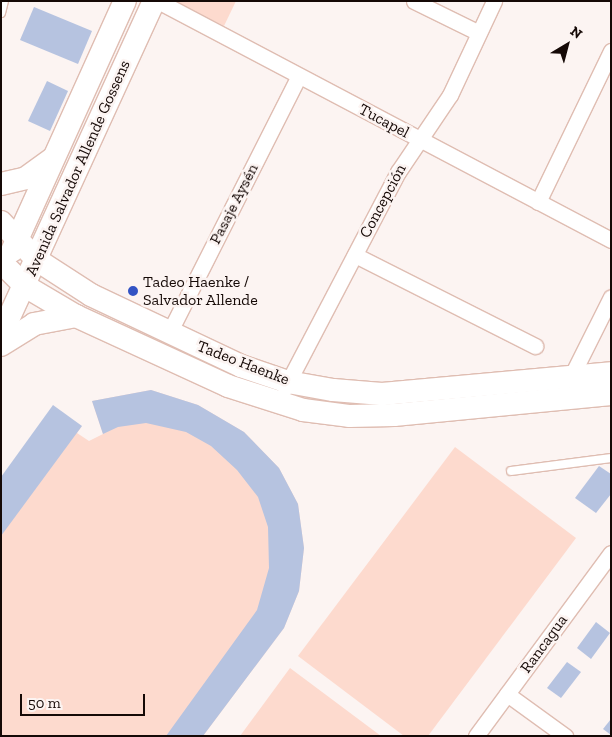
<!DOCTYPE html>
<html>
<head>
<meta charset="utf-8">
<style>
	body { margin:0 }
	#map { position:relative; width:612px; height:737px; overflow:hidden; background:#fcf4f2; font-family:"Zilla Slab",serif }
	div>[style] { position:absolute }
	.green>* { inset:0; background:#fddace }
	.building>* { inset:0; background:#b6c3e0 }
	.roads { filter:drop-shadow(1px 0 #dfbdb2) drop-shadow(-1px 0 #dfbdb2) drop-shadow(0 1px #dfbdb2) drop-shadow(0 -1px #dfbdb2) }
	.service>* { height:8px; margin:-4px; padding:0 4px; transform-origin:4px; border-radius:4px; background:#fff }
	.minor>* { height:15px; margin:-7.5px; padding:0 7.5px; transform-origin:7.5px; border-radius:7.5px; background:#fff }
	.secondary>* { height:22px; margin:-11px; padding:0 11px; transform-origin:11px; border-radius:11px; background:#fff }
	.dots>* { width:14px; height:14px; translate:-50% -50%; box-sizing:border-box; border:2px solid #fcf4f2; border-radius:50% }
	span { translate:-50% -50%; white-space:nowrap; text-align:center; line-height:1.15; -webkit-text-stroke:5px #fcf4f2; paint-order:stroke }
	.street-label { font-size:16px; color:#150906 }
	.poi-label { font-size:16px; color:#150906 }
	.left { translate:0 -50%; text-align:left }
	.frame { position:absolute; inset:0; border:2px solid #150906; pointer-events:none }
	.north { position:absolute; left:542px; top:20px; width:50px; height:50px; -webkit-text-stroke:4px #fcf4f2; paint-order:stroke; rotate:37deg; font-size:14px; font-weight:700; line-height:20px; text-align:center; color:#150906 }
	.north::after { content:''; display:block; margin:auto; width:18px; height:22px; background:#150906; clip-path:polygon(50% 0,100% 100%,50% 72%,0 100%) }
	.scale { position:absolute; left:20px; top:694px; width:125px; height:22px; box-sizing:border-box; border:2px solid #150906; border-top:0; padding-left:6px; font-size:15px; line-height:18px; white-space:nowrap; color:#150906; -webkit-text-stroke:4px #fcf4f2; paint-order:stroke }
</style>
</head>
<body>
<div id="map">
	<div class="green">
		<i style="clip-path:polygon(173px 1px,236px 1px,224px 26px)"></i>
		<i style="clip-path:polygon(151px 390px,198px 405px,244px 432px,279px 468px,298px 504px,304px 548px,299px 591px,284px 628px,203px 736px,1px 736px,1px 477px,82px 426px,77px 433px,89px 441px,103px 434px,92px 401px)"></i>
		<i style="clip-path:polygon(455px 447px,576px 538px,428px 736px,404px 736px,298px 656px)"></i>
		<i style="clip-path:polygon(290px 668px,381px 736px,240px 736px)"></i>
	</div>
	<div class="building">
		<i style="clip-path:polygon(34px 7px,92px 31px,78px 64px,20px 40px)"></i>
		<i style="clip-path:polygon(47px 81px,68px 91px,50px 131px,28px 121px)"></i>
		<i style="clip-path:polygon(151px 390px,198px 405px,244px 432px,279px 468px,298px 504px,304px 548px,299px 591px,284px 628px,203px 736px,166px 736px,257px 610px,269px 568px,268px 527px,258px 497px,237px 470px,211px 446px,186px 432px,146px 423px,118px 427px,103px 434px,92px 401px)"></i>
		<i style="clip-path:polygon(53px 405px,82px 426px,1px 536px,1px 477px)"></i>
		<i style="clip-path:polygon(599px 466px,611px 474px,611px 494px,596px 513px,575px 498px)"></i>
		<i style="clip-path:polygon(596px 622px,610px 633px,591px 659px,577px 648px)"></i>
		<i style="clip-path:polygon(567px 662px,581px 672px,561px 698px,547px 688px)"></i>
		<i style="clip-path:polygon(611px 719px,611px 735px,603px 729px)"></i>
	</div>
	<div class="roads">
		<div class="service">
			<i style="left:1px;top:13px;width:12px;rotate:-76deg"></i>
			<i style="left:511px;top:471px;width:101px;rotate:-7.4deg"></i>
		</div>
		<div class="minor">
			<i style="left:158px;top:1px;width:512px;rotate:27.82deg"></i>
			<i style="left:414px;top:1px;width:72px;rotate:26.2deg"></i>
			<i style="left:538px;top:202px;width:168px;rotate:-64.2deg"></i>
			<i style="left:355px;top:255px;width:202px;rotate:26.8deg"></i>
			<i style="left:169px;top:333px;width:288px;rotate:-63.2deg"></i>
			<i style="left:571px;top:377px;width:89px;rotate:-63.4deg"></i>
			<i style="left:285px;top:388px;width:244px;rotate:-62.4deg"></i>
			<i style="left:398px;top:172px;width:93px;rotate:-56deg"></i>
			<i style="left:450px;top:95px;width:104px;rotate:-64.9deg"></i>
			<i style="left:507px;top:694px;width:72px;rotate:35.9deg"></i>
			<i style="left:476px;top:736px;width:227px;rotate:-53.6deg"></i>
		</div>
		<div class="secondary">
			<i style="left:1px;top:184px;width:26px;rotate:-13deg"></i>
			<i style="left:26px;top:178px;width:32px;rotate:-36deg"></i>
			<i style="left:1px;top:222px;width:52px;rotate:46.5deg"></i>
			<i style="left:37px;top:260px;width:64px;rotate:32.9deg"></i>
			<i style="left:91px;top:295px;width:166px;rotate:25.3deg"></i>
			<i style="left:241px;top:366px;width:50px;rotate:18.8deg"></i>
			<i style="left:288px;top:382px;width:46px;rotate:10.1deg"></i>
			<i style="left:333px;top:390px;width:49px;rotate:4.7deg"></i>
			<i style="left:382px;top:394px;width:230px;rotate:-5.2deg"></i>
			<i style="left:12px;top:251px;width:274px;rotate:-65.7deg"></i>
			<i style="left:1px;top:262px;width:34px;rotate:45deg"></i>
			<i style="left:25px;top:286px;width:59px;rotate:30.5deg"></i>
			<i style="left:76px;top:316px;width:167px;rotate:24.7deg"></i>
			<i style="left:228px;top:386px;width:79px;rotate:17.7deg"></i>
			<i style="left:303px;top:410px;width:46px;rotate:7.4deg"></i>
			<i style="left:349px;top:416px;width:45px;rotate:-1.3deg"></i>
			<i style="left:394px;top:415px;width:218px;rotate:-5.5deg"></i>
			<i style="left:1px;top:335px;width:367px;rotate:-65.4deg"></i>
			<i style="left:1px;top:345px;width:39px;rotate:-32deg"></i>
			<i style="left:34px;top:324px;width:43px;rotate:-10.8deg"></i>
		</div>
	</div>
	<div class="dots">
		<i style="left:133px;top:291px;background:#3353c4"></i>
	</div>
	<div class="street-label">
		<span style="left:384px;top:121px;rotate:28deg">Tucapel</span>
		<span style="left:78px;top:168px;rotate:-66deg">Avenida Salvador Allende Gossens</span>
		<span style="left:383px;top:201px;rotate:-62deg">Concepción</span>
		<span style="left:234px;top:204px;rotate:-63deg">Pasaje Aysén</span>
		<span style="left:243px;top:363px;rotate:21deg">Tadeo Haenke</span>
		<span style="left:544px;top:644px;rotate:-54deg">Rancagua</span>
	</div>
	<div class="poi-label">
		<span class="left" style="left:143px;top:291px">Tadeo Haenke /<br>Salvador Allende</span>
	</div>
	<div class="frame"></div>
	<div class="north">N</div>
	<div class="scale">50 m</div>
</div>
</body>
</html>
